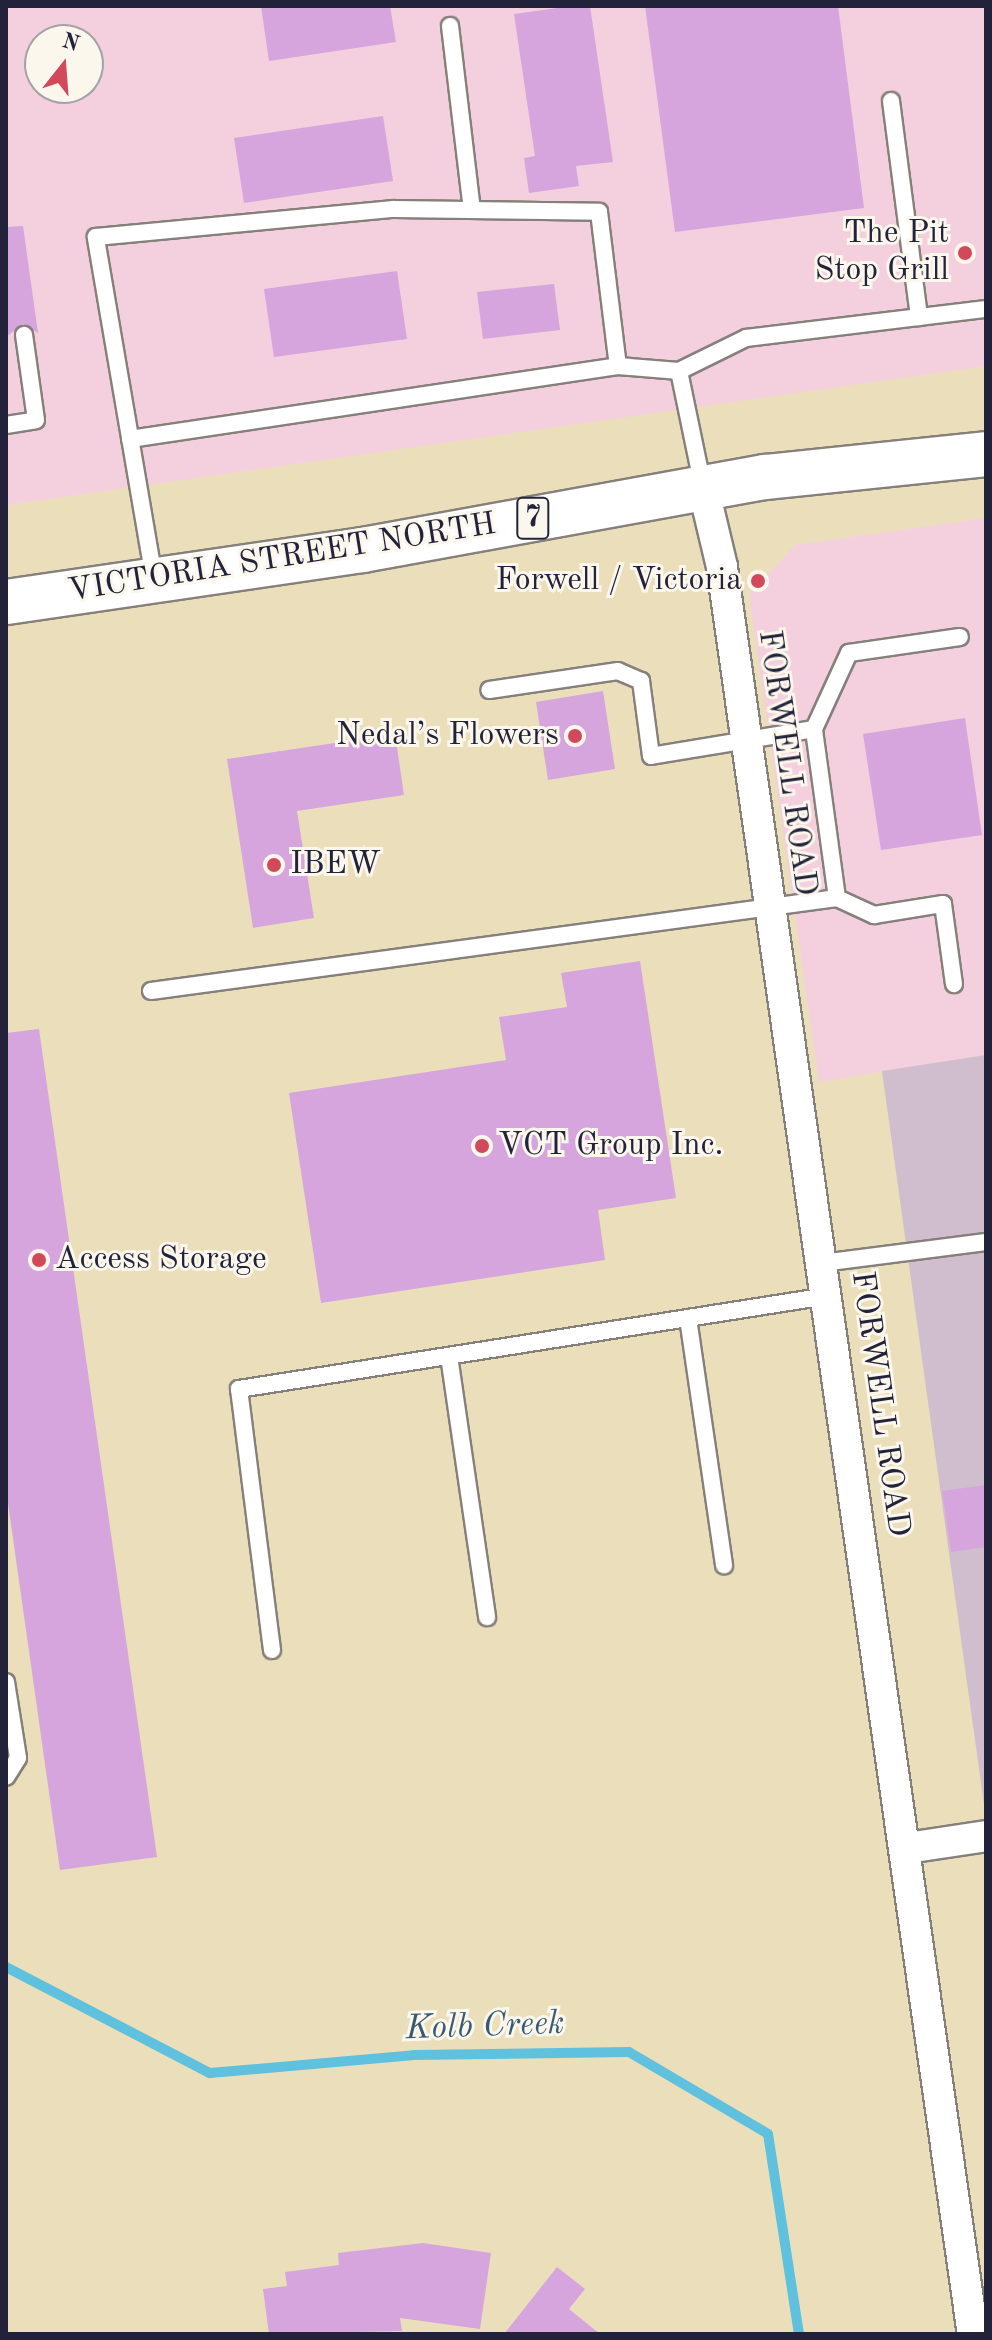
<!DOCTYPE html>
<html>
<head>
<meta charset="utf-8">
<style>
	body { margin:0 }
	#map { position:relative; width:992px; height:2340px; overflow:hidden; background:#ebdfbb; font-family:"Old Standard TT",serif }
	div>[style] { position:absolute }
	.built>* { inset:0; background:#f4cfdd }
	.industrial>* { inset:0; background:#d0bdcd }
	.stream>* { height:10px; margin:-5px; padding:0 5px; transform-origin:5px; border-radius:5px; background:#5fc1de }
	.building>* { inset:0; background:#d6a5de }
	.roads { filter:drop-shadow(2px 0 #86807b) drop-shadow(-2px 0 #86807b) drop-shadow(0 2px #86807b) drop-shadow(0 -2px #86807b) }
	.lane>* { height:16px; margin:-8px; padding:0 8px; transform-origin:8px; border-radius:8px; background:#fff }
	.street>* { height:30px; margin:-15px; padding:0 15px; transform-origin:15px; border-radius:15px; background:#fff }
	.primary>* { height:44px; margin:-22px; padding:0 22px; transform-origin:22px; border-radius:22px; background:#fff }
	.dots>* { width:22px; height:22px; translate:-50% -50%; box-sizing:border-box; border:4px solid #fbf7ec; border-radius:50% }
	span { translate:-50% -50%; white-space:nowrap; text-align:center; line-height:1.15; -webkit-text-stroke:6px #fbf7ec; paint-order:stroke }
	.shield-label span { padding:2px 6px; background:#fbf7ec; border:2px solid; border-radius:6px; -webkit-text-stroke-width:0 }
	.shield-label { font-size:30px; color:#22223b; font-weight:700 }
	.poi-label { font-size:32px; color:#22223b }
	.right { translate:-100% -50%; text-align:right }
	.left { translate:0 -50%; text-align:left }
	.street-label { font-size:32px; color:#22223b }
	.water-label { font-size:34px; color:#375a74; font-style:italic }
	.frame { position:absolute; inset:0; border:8px solid #22223b; pointer-events:none }
	.north { position:absolute; left:24px; top:24px; width:80px; height:80px; box-sizing:border-box; background:#fbf7ec; border:2px solid #a4a2a5; border-radius:50%; rotate:17deg; font-size:22px; font-weight:700; line-height:32px; text-align:center; color:#22223b }
	.north::after { content:''; display:block; margin:auto; width:28px; height:36px; background:#d1495b; clip-path:polygon(50% 0,100% 100%,50% 72%,0 100%) }
</style>
</head>
<body>
<div id="map">
	<div class="built">
		<i style="clip-path:polygon(evenodd,6px 6px,986px 6px,986px 366px,6px 505px,6px 6px,40px 40px,88px 40px,88px 88px,40px 88px,40px 40px)"></i>
		<i style="clip-path:polygon(986px 518px,986px 1055px,819px 1082px,749px 595px,795px 545px)"></i>
	</div>
	<div class="industrial">
		<i style="clip-path:polygon(986px 1055px,986px 1819px,882px 1071px)"></i>
	</div>
	<div class="stream">
		<i style="left:6px;top:1967px;width:230px;rotate:27.5deg"></i>
		<i style="left:210px;top:2073px;width:205px;rotate:-5deg"></i>
		<i style="left:414px;top:2055px;width:215px;rotate:-0.8deg"></i>
		<i style="left:629px;top:2052px;width:161px;rotate:30.5deg"></i>
		<i style="left:768px;top:2134px;width:202px;rotate:81.2deg"></i>
	</div>
	<div class="building">
		<i style="clip-path:polygon(261px 6px,390px 6px,396px 42px,269px 61px)"></i>
		<i style="clip-path:polygon(572px 6px,590px 6px,613px 162px,576px 166px,579px 186px,529px 193px,524px 158px,535px 156px,514px 14px)"></i>
		<i style="clip-path:polygon(645px 6px,838px 6px,864px 208px,675px 232px)"></i>
		<i style="clip-path:polygon(383px 116px,393px 181px,244px 203px,234px 138px)"></i>
		<i style="clip-path:polygon(23px 226px,38px 333px,23px 324px,6px 337px,6px 227px)"></i>
		<i style="clip-path:polygon(397px 271px,407px 339px,274px 357px,264px 289px)"></i>
		<i style="clip-path:polygon(554px 284px,560px 330px,483px 339px,477px 292px)"></i>
		<i style="clip-path:polygon(603px 691px,615px 769px,548px 780px,536px 702px)"></i>
		<i style="clip-path:polygon(965px 718px,982px 835px,881px 850px,863px 734px)"></i>
		<i style="clip-path:polygon(395px 734px,404px 795px,297px 811px,314px 918px,253px 928px,227px 759px)"></i>
		<i style="clip-path:polygon(640px 961px,676px 1198px,598px 1210px,605px 1260px,321px 1303px,289px 1093px,506px 1060px,499px 1017px,567px 1007px,561px 973px)"></i>
		<i style="clip-path:polygon(39px 1029px,157px 1857px,60px 1870px,6px 1489px,6px 1033px)"></i>
		<i style="clip-path:polygon(986px 1485px,986px 1547px,951px 1552px,942px 1491px)"></i>
		<i style="clip-path:polygon(423px 2243px,491px 2253px,480px 2329px,400px 2318px,402px 2331px,269px 2334px,263px 2289px,287px 2286px,285px 2272px,339px 2265px,338px 2253px)"></i>
		<i style="clip-path:polygon(557px 2267px,585px 2289px,569px 2309px,600px 2334px,504px 2334px)"></i>
	</div>
	<div class="roads">
		<div class="lane">
			<i style="left:450px;top:26px;width:185px;rotate:83.2deg"></i>
			<i style="left:891px;top:101px;width:218px;rotate:82.6deg"></i>
			<i style="left:679px;top:371px;width:118px;rotate:78.3deg"></i>
			<i style="left:6px;top:425px;width:30px;rotate:-9deg"></i>
			<i style="left:36px;top:420px;width:86px;rotate:-98deg"></i>
			<i style="left:130px;top:439px;width:493px;rotate:-8.5deg"></i>
			<i style="left:618px;top:366px;width:61px;rotate:4.7deg"></i>
			<i style="left:679px;top:371px;width:75px;rotate:-26.2deg"></i>
			<i style="left:746px;top:338px;width:242px;rotate:-6.9deg"></i>
			<i style="left:154px;top:578px;width:346px;rotate:-99.7deg"></i>
			<i style="left:96px;top:237px;width:299px;rotate:-5.4deg"></i>
			<i style="left:394px;top:209px;width:205px;rotate:0.8deg"></i>
			<i style="left:599px;top:212px;width:155px;rotate:83deg"></i>
			<i style="left:814px;top:729px;width:84px;rotate:-65.3deg"></i>
			<i style="left:849px;top:653px;width:112px;rotate:-8.2deg"></i>
			<i style="left:837px;top:898px;width:41px;rotate:24.7deg"></i>
			<i style="left:874px;top:915px;width:70px;rotate:-9.1deg"></i>
			<i style="left:943px;top:904px;width:81px;rotate:82.2deg"></i>
			<i style="left:151px;top:991px;width:692px;rotate:-7.72deg"></i>
			<i style="left:837px;top:898px;width:171px;rotate:-97.8deg"></i>
			<i style="left:814px;top:729px;width:165px;rotate:170.6deg"></i>
			<i style="left:651px;top:756px;width:76px;rotate:-97.6deg"></i>
			<i style="left:641px;top:681px;width:25px;rotate:-157deg"></i>
			<i style="left:618px;top:671px;width:130px;rotate:171.6deg"></i>
			<i style="left:822px;top:1263px;width:165px;rotate:-7.3deg"></i>
			<i style="left:688px;top:1318px;width:250px;rotate:81.7deg"></i>
			<i style="left:449px;top:1356px;width:264px;rotate:81.7deg"></i>
			<i style="left:272px;top:1650px;width:263px;rotate:-97.2deg"></i>
			<i style="left:239px;top:1389px;width:595px;rotate:-8.99deg"></i>
			<i style="left:6px;top:1682px;width:77px;rotate:81deg"></i>
			<i style="left:18px;top:1758px;width:22px;rotate:122deg"></i>
		</div>
		<div class="street">
			<i style="left:703px;top:487px;width:82px;rotate:76.6deg"></i>
			<i style="left:722px;top:567px;width:1785px;rotate:81.92deg"></i>
			<i style="left:907px;top:1848px;width:80px;rotate:-8.6deg"></i>
		</div>
		<div class="primary">
			<i style="left:6px;top:602px;width:361px;rotate:-8.3deg"></i>
			<i style="left:363px;top:550px;width:409px;rotate:-10.3deg"></i>
			<i style="left:765px;top:477px;width:222px;rotate:-5.9deg"></i>
		</div>
	</div>
	<div class="dots">
		<i style="left:965px;top:253px;background:#d1495b"></i>
		<i style="left:758px;top:581px;background:#d1495b"></i>
		<i style="left:575px;top:736px;background:#d1495b"></i>
		<i style="left:274px;top:865px;background:#d1495b"></i>
		<i style="left:482px;top:1146px;background:#d1495b"></i>
		<i style="left:39px;top:1260px;background:#d1495b"></i>
	</div>
	<div class="shield-label">
		<span style="left:533px;top:518px">7</span>
	</div>
	<div class="poi-label">
		<span class="right" style="left:949px;top:253px">The Pit<br>Stop Grill</span>
		<span class="right" style="left:742px;top:581px">Forwell / Victoria</span>
		<span class="right" style="left:559px;top:736px">Nedal’s Flowers</span>
		<span class="left" style="left:290px;top:865px">IBEW</span>
		<span class="left" style="left:498px;top:1146px">VCT Group Inc.</span>
		<span class="left" style="left:55px;top:1260px">Access Storage</span>
	</div>
	<div class="street-label">
		<span style="left:282px;top:559px;rotate:-9deg">VICTORIA STREET NORTH</span>
		<span style="left:786px;top:763px;rotate:82deg">FORWELL ROAD</span>
		<span style="left:879px;top:1404px;rotate:82deg">FORWELL ROAD</span>
	</div>
	<div class="water-label">
		<span style="left:485px;top:2027px;rotate:-2deg">Kolb Creek</span>
	</div>
	<div class="frame"></div>
	<div class="north">N</div>
</div>
</body>
</html>
